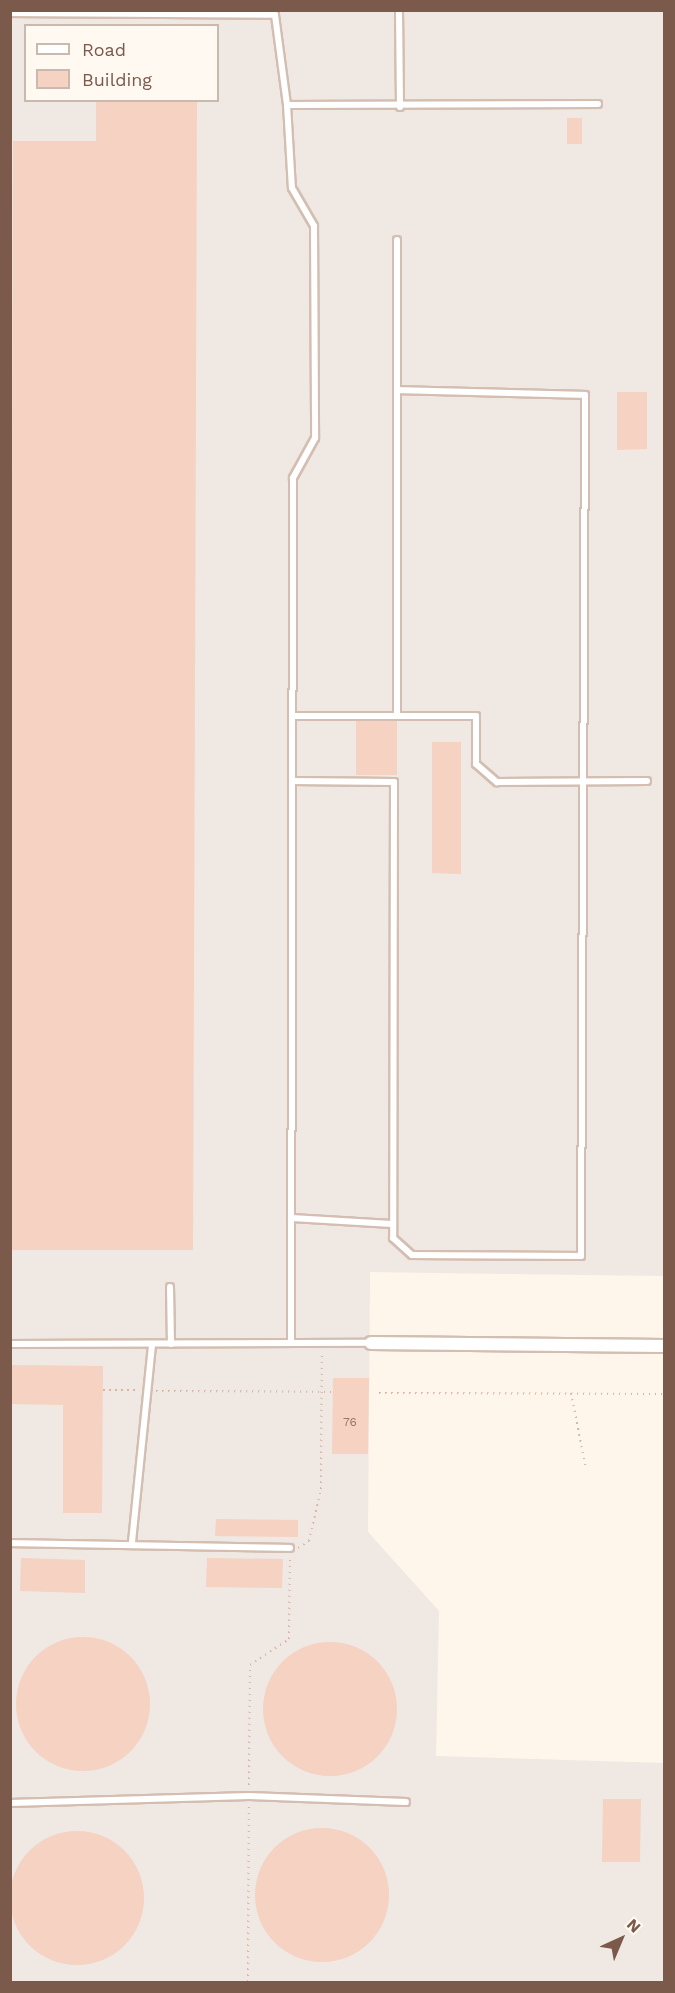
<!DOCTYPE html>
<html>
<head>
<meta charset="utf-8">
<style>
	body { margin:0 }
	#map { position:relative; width:675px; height:1993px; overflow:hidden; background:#fef5eb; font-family:"Work Sans",sans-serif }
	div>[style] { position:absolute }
	.industrial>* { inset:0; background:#efe8e3 }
	.building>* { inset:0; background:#f5d2c1 }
	.round { border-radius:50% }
	.path>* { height:2px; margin-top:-1px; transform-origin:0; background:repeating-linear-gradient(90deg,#dbb5a3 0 1.5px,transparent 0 6px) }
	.roads { filter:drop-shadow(2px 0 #d4beb1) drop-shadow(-2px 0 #d4beb1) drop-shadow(0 2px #d4beb1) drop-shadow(0 -2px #d4beb1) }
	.service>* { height:6px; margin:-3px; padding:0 3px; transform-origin:3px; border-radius:3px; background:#fff }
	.minor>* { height:12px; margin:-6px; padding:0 6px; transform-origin:6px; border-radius:6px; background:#fff }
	span { translate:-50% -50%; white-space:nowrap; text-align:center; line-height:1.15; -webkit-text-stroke:5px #fff9f2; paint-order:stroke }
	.number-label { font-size:12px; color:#9a7768 }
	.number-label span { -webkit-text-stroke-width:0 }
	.frame { position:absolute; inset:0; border:12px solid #7b594b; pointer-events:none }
	.legend { position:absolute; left:24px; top:24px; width:195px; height:78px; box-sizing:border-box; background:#fff9f2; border:2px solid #cab9af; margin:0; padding:8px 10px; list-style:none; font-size:18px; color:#7b594b }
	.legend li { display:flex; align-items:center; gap:12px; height:30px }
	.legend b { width:30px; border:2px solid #cab9af }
	.north { position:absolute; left:591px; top:1909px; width:60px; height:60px; -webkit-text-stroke:4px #fff9f2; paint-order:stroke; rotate:44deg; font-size:16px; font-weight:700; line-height:24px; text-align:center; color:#7b594b }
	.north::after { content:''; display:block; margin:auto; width:21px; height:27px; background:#7b594b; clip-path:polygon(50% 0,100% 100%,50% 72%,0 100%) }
</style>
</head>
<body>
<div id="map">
	<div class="industrial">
		<i style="clip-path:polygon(evenodd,11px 11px,664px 11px,664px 1276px,370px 1272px,368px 1532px,439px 1611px,436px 1756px,664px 1763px,664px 1982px,11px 1982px,11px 11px,26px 26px,218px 26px,218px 100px,26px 100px,26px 26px)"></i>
	</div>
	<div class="building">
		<i style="clip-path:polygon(96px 100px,197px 100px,193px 1250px,10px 1250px,13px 141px,96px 141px)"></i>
		<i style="clip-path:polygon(567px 118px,582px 118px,582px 144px,567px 144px)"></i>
		<i style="clip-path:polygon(617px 392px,647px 392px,647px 449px,617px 450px)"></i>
		<i style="clip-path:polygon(356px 721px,397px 721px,397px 775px,356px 775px)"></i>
		<i style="clip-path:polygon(432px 742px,461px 742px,461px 874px,432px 873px)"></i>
		<i style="clip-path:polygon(10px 1365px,103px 1366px,102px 1513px,63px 1513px,63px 1405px,10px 1404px)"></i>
		<i style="clip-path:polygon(333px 1378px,369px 1378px,368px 1454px,332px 1454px)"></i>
		<i style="clip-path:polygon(216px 1519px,298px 1520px,298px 1537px,215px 1536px)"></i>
		<i style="clip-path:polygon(21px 1558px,85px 1560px,85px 1593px,20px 1591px)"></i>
		<i style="clip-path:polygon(207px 1558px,283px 1559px,282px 1588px,206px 1587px)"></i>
		<i class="round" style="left:16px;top:1637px;width:134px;height:134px"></i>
		<i class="round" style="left:263px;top:1642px;width:134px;height:134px"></i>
		<i style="clip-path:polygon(603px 1799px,641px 1799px,640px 1862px,602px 1862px)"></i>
		<i class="round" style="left:255px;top:1828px;width:134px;height:134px"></i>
		<i class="round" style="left:10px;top:1831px;width:134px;height:134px"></i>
	</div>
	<div class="path">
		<i style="left:103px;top:1390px;width:35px"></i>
		<i style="left:156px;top:1391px;width:177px;rotate:0.3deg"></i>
		<i style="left:379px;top:1393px;width:285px;rotate:0.2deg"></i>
		<i style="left:571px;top:1393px;width:77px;rotate:78.8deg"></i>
		<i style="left:298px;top:1548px;width:13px;rotate:-32deg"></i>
		<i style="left:309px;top:1541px;width:53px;rotate:-77deg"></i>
		<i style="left:321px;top:1489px;width:137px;rotate:-89.6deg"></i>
		<i style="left:249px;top:1785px;width:120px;rotate:-89.5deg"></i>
		<i style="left:250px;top:1665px;width:47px;rotate:-33.7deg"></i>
		<i style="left:289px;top:1639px;width:82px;rotate:-89.3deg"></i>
		<i style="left:248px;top:1982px;width:176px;rotate:-89.7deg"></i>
	</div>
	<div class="roads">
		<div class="service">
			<i style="left:399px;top:10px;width:97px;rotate:89.4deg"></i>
			<i style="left:10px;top:13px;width:265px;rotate:0.4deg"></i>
			<i style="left:275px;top:15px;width:91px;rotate:82.4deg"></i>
			<i style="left:287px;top:105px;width:311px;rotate:-0.2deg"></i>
			<i style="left:287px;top:105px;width:83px;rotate:86.6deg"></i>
			<i style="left:292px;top:188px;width:44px;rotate:59.9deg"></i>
			<i style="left:314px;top:226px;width:212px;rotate:89.7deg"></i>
			<i style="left:315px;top:438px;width:46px;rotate:118.8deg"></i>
			<i style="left:293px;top:478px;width:865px;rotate:90.13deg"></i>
			<i style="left:397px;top:240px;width:476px;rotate:90deg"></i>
			<i style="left:292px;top:716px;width:184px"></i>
			<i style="left:476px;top:716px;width:48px;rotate:90deg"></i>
			<i style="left:476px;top:764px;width:28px;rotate:41deg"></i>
			<i style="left:497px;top:782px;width:150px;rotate:-0.4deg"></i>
			<i style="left:292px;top:781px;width:102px;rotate:0.6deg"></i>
			<i style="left:394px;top:782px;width:456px;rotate:90.1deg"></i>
			<i style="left:393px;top:1238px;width:25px;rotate:42deg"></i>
			<i style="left:412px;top:1255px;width:169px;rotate:0.3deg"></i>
			<i style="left:581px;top:1256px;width:861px;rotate:-89.73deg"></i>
			<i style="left:585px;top:395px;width:188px;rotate:-178.5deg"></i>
			<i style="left:291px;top:1218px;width:102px;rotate:3.4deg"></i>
			<i style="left:170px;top:1287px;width:57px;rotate:89deg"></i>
			<i style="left:10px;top:1344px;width:361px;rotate:-0.2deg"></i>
			<i style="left:132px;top:1542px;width:199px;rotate:-84.2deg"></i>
			<i style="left:10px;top:1543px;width:280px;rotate:1deg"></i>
			<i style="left:10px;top:1803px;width:239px;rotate:-1.7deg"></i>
			<i style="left:249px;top:1796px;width:157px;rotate:2.2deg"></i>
		</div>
		<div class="minor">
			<i style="left:371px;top:1343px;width:293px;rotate:0.6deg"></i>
		</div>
	</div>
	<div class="number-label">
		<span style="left:350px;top:1423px">76</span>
	</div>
	<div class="frame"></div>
	<ul class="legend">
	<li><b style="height:8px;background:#fff"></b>Road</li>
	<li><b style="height:16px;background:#f5d2c1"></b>Building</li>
	</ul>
	<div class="north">N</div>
</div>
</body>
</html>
